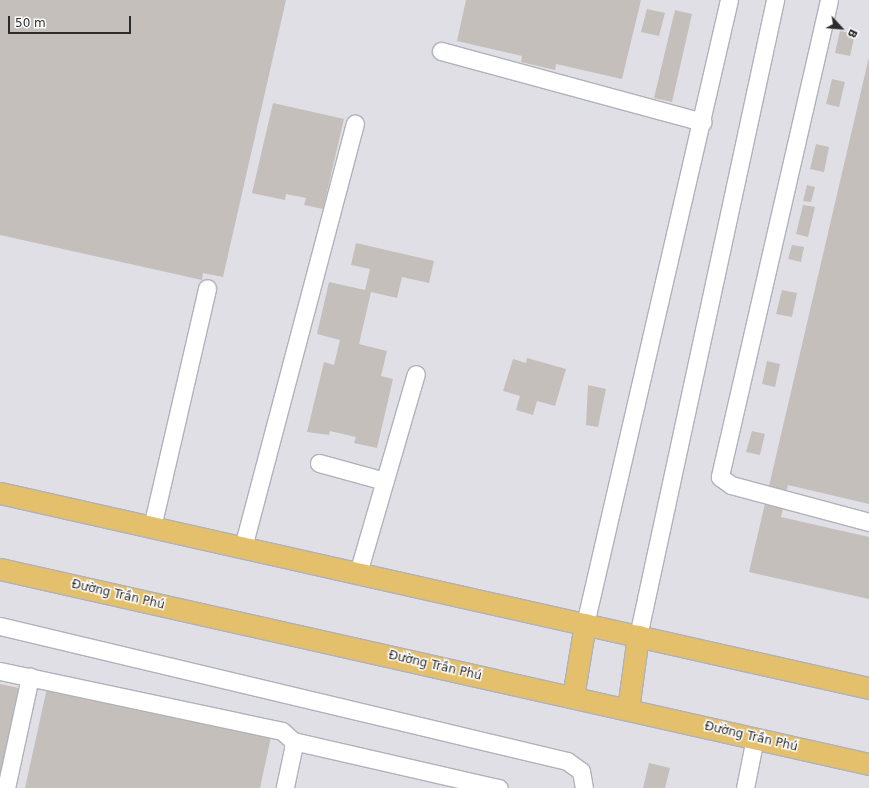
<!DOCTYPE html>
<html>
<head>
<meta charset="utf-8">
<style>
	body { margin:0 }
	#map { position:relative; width:869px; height:788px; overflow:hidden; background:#ece5df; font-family:"DejaVu Sans",sans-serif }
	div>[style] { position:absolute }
	.industrial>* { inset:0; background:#e0dfe5 }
	.building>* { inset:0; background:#c4bfbb }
	.roads { filter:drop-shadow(1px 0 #afb2ba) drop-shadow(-1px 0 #afb2ba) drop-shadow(0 1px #afb2ba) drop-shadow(0 -1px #afb2ba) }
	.minor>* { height:17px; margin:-8.5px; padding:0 8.5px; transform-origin:8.5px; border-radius:8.5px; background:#fff }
	.major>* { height:21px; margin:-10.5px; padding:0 10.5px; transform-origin:10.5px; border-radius:10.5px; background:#e4bf6c }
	span { translate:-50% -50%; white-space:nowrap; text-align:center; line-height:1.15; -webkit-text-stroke:3px #fff; paint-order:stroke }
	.street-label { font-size:12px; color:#2b2b2b }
	.north { position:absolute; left:821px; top:8px; width:40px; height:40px; -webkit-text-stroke:3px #fff; paint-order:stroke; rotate:116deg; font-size:11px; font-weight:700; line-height:16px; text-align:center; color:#2b2b2b }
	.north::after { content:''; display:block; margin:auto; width:14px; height:18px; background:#2b2b2b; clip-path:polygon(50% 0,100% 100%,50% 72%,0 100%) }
	.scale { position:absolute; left:8px; top:16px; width:123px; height:18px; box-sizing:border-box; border:2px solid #2b2b2b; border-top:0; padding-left:5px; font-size:12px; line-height:14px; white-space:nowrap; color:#2b2b2b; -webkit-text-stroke:3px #fff; paint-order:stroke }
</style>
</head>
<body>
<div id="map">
	<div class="industrial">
		<i style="clip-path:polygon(0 0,869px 0,869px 788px,0 788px)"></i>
	</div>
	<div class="building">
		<i style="clip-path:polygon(0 0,286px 0,223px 277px,203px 273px,202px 280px,0 235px)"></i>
		<i style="clip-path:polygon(466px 0,641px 0,622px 79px,556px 64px,555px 70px,521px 62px,522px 56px,457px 41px)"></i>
		<i style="clip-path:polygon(647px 9px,665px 13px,659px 36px,641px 32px)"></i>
		<i style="clip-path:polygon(675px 10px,692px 14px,672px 102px,654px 98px)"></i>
		<i style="clip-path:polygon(840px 31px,855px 34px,850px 56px,835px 53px)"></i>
		<i style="clip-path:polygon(869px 57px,869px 504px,788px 485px,781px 517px,869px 537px,869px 599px,749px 572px)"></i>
		<i style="clip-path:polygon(832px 79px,845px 82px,839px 107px,826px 104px)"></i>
		<i style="clip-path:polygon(273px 103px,344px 119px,323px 209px,304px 205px,306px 198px,286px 194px,285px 200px,252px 193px)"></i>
		<i style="clip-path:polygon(816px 144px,829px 147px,824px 172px,810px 169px)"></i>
		<i style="clip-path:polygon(807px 185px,815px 187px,811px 202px,803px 201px)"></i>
		<i style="clip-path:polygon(803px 205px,815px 207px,808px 237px,796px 234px)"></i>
		<i style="clip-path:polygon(356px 243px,434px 261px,429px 283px,402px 277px,397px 298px,371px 292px,359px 344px,387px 351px,381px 376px,393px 379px,377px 448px,354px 443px,356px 437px,330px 431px,329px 435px,307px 432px,324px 362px,334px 365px,340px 340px,317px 334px,329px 282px,365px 290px,370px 269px,351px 265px)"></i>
		<i style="clip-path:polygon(792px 245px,804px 247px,801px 262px,788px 259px)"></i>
		<i style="clip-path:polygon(782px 290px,797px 293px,792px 317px,776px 314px)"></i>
		<i style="clip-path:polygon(527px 358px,566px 369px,555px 406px,537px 401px,533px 415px,516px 410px,520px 396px,503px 391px,513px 359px,526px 363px)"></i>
		<i style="clip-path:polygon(767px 361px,780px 364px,775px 387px,762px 384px)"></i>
		<i style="clip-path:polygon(588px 385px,606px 389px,598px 427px,586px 425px)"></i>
		<i style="clip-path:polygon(752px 431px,765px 434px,760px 455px,746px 452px)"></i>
		<i style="clip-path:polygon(0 684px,23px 689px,0 784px)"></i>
		<i style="clip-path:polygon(47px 688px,271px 737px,260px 788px,25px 788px)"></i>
		<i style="clip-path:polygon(649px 763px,670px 768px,665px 788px,643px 788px)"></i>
	</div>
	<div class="roads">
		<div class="minor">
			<i style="left:829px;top:0;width:489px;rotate:102.9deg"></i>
			<i style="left:720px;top:477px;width:14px;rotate:36deg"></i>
			<i style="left:731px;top:485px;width:143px;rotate:15deg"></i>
			<i style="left:441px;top:51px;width:271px;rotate:15.2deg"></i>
			<i style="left:319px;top:463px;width:68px;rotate:15.3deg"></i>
			<i style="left:152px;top:527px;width:245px;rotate:-77deg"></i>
			<i style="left:243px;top:547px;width:438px;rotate:-75.2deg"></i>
			<i style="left:358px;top:573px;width:207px;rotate:-73.8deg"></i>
			<i style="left:585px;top:624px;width:640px;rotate:-77.01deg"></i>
			<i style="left:0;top:626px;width:583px;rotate:13.39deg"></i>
			<i style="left:567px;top:761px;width:17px;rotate:36deg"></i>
			<i style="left:581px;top:771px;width:17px;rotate:80deg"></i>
			<i style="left:638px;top:636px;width:651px;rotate:-77.84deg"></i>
			<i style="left:0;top:671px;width:288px;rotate:12deg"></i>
			<i style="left:282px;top:731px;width:15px;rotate:42deg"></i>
			<i style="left:293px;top:741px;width:8px;rotate:90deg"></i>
			<i style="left:293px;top:749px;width:40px;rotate:102deg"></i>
			<i style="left:293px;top:741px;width:211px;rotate:12.9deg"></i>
			<i style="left:6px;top:788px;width:114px;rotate:-77.8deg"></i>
			<i style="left:745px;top:788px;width:51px;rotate:-78.7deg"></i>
		</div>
		<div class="major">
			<i style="left:0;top:493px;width:891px;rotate:12.65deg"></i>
			<i style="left:0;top:569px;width:891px;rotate:12.65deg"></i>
			<i style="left:573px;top:697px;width:74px;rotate:-80.7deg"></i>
			<i style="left:628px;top:709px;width:74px;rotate:-82.2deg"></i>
		</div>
	</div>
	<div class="street-label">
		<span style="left:118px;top:595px;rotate:13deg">Đường Trần Phú</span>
		<span style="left:435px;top:666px;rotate:13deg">Đường Trần Phú</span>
		<span style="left:751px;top:737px;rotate:13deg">Đường Trần Phú</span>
	</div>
	<div class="north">B</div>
	<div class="scale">50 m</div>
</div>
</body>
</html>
